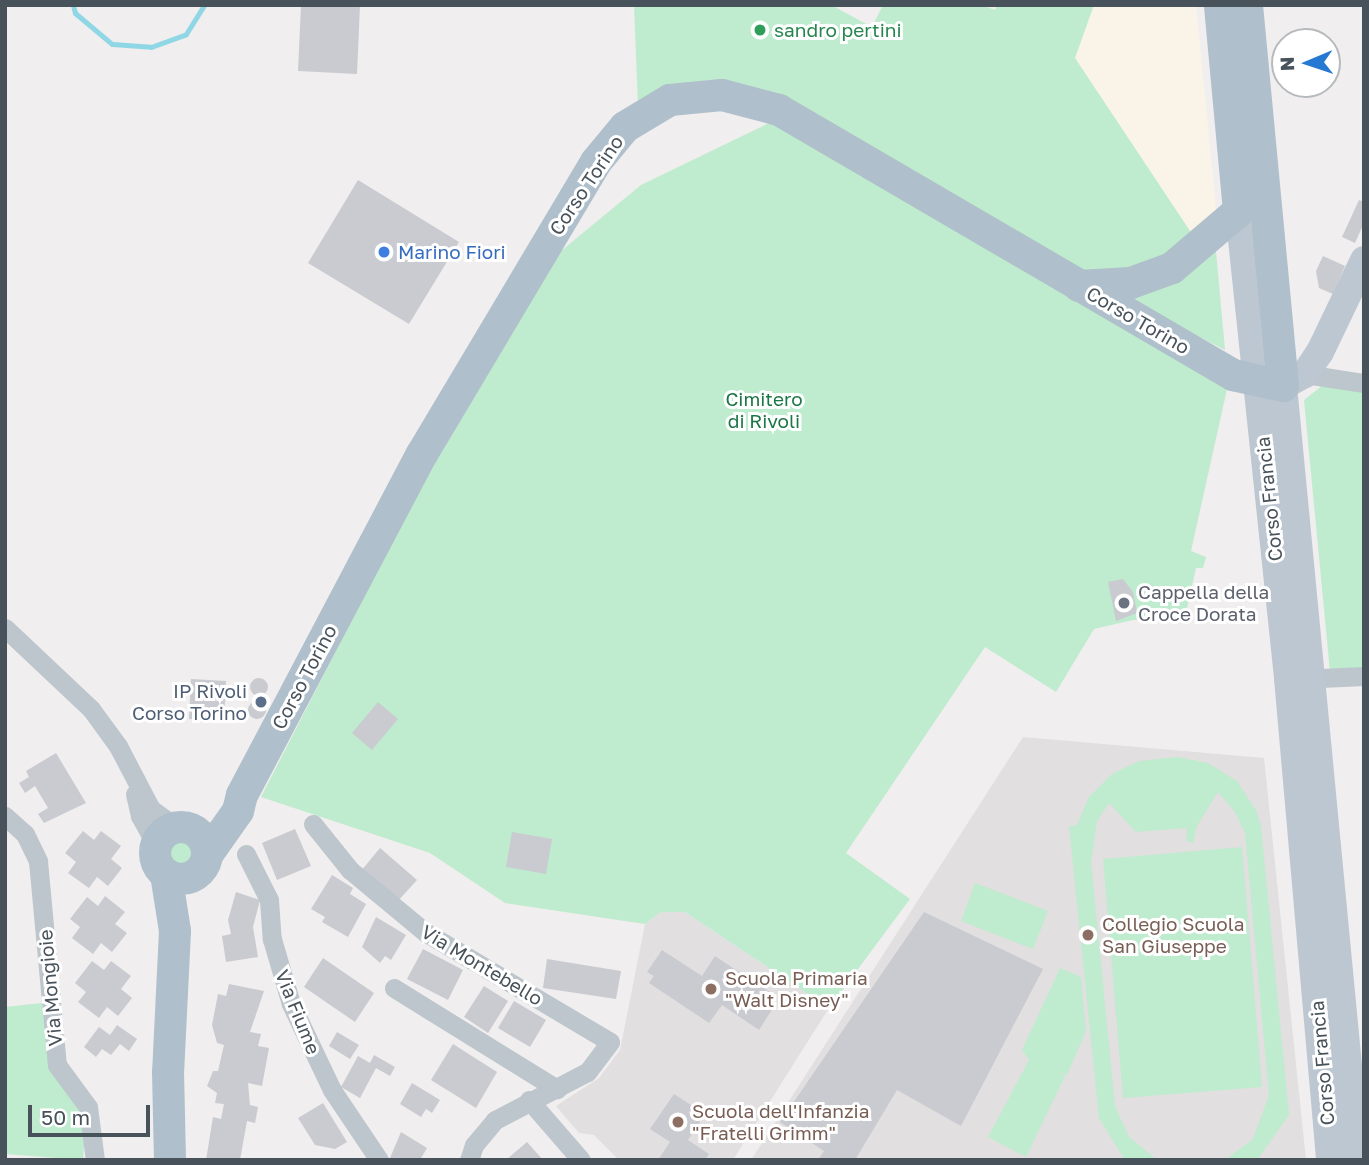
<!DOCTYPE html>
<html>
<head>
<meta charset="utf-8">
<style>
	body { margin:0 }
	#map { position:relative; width:1369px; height:1165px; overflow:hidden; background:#f0eeee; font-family:"Golos Text",sans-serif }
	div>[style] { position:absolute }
	.commercial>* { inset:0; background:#faf4e8 }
	.education>* { inset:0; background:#e1dfdf }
	.green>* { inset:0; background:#bfebce }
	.round { border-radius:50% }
	.stream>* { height:5px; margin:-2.5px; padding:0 2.5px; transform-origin:2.5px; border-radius:2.5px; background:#8fd7e5 }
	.building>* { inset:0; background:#c9cbd0 }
	.minor>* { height:19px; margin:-9.5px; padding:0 9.5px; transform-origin:9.5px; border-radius:9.5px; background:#bdc6cc }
	.secondary>* { height:28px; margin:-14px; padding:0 14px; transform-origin:14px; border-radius:14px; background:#bdc7d1 }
	.primary>* { height:32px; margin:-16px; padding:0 16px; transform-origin:16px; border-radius:16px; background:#afbfcb }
	.primary>.ring { margin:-16px; padding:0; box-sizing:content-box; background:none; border:32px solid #afbfcb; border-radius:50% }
	.dots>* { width:19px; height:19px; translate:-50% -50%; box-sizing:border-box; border:4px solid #fff; border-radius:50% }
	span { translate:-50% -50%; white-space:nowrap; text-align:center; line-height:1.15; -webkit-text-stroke:6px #fff; paint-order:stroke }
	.leisure-label { font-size:19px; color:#27864d }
	.left { translate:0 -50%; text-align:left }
	.street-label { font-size:19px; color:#48525a }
	.shop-label { font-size:19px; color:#366cbe }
	.park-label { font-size:19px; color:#1d7646 }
	.worship-label { font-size:19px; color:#5b616d }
	.service-label { font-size:19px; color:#4e5e75 }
	.right { translate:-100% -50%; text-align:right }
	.education-label { font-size:19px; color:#785e54 }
	.frame { position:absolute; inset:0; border:7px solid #48525a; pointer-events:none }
	.north { position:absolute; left:1271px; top:28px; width:70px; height:70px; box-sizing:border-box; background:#fff; border:2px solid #b6babd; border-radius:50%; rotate:268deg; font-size:19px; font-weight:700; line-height:28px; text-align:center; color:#48525a }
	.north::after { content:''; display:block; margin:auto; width:24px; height:32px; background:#2679d3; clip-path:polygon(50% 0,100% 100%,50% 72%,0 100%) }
	.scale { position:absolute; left:28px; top:1105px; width:122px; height:32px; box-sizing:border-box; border:4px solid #48525a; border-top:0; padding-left:9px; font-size:21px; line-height:24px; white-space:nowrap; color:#48525a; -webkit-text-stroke:5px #fff; paint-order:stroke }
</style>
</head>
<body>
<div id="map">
	<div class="commercial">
		<i style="clip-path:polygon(1094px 5px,1196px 5px,1217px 220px,1196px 240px,1075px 58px)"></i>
	</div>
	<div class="education">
		<i style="clip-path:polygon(1023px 737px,1264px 758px,1306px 1160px,751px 1160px)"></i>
		<i style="clip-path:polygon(661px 912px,685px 912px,829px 1008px,733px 1160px,619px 1160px,594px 1135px,579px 1133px,556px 1106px,599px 1078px,620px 1050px,645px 924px)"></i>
	</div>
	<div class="green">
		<i style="clip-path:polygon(634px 5px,831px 5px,872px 27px,883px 5px,981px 5px,995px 10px,997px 5px,1094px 5px,1075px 58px,1196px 240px,1159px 264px,1085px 273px,770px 92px,714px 83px,638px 106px)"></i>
		<i style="clip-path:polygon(771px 122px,1227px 389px,1191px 551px,1206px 557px,1203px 568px,1196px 568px,1185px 617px,1133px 620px,1094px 629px,1056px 692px,985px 647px,846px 853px,910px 899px,829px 1008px,685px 912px,661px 912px,645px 924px,505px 903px,430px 853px,261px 797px,416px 495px,561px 251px,641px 185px)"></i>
		<i style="clip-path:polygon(1215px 240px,1225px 350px,1108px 290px)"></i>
		<i style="clip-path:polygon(1323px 385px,1364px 392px,1364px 668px,1330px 672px,1304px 400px)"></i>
		<i style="clip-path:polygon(1177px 757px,1208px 763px,1237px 781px,1256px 810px,1261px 826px,1289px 1115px,1257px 1160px,1225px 1160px,1253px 1139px,1269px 1095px,1245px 833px,1235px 812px,1218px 792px,1197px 826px,1193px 843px,1186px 841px,1187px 828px,1136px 832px,1109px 803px,1097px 821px,1091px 862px,1115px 1106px,1129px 1137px,1157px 1160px,1125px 1160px,1099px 1118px,1069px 826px,1077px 825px,1089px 797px,1112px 774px,1139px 761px)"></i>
		<i class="round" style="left:168px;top:839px;width:26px;height:26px"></i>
		<i style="clip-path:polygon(1242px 847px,1262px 1087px,1123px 1098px,1103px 859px)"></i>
		<i style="clip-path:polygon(975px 883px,1048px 911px,1033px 949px,961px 921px)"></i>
		<i style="clip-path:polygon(1060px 968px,1081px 977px,1086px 1031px,1067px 1075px,1058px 1072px,1065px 1076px,1026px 1157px,988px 1137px,1029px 1060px,1022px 1050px)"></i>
		<i style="clip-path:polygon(42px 1003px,49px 1070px,80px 1109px,85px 1134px,83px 1160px,5px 1154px,5px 1007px)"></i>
	</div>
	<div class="stream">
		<i style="left:73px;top:5px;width:8px;rotate:76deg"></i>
		<i style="left:75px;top:13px;width:48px;rotate:40deg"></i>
		<i style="left:112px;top:44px;width:39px;rotate:4deg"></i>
		<i style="left:151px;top:47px;width:37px;rotate:-20deg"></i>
		<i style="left:186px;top:34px;width:34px;rotate:-58deg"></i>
	</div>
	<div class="building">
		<i style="clip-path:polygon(301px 5px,360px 5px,357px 74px,298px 71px)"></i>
		<i style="clip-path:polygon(358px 180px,459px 242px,409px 324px,308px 263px)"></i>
		<i style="clip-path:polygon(1359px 200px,1364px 202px,1364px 223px,1355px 243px,1342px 237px)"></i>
		<i style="clip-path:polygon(1323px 256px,1345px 266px,1333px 294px,1319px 288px,1316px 271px)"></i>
		<i style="clip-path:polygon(1123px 579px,1133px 592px,1137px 613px,1116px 621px,1108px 582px)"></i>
		<i class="round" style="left:250px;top:678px;width:18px;height:18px"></i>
		<i style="clip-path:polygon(191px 679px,226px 681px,224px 721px,189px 719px)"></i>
		<i class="round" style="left:248px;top:701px;width:18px;height:18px"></i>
		<i style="clip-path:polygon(378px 702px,398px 719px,372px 750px,352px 733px)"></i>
		<i style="clip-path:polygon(56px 753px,86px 803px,44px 823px,38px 814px,48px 808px,35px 786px,25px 793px,19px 783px,29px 777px,26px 771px)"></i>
		<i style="clip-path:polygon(295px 829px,311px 866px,277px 880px,262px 843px)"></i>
		<i style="clip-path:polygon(83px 831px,94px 840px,101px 831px,121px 846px,111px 859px,122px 868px,108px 886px,97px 877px,89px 888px,68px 873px,76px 862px,65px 853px)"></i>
		<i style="clip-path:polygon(512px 832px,552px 839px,546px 874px,506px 867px)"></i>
		<i style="clip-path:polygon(380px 848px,417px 880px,397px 902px,361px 871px)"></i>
		<i style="clip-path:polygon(332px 875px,353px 888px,350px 894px,366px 904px,348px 937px,322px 922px,325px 917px,311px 909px)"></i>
		<i style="clip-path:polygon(236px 892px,260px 900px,253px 927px,258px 957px,226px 962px,222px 936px,231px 934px,228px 920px)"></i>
		<i style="clip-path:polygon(105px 896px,125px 912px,115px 924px,127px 933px,112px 952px,101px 943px,93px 954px,72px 938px,80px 927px,70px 919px,87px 897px,98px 906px)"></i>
		<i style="clip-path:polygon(924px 912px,1043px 969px,961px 1126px,897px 1090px,855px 1160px,818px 1160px,824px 1151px,780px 1122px)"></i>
		<i style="clip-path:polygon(376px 917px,406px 935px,391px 960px,385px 956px,380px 963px,362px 947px)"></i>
		<i style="clip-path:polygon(423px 949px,463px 970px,448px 1000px,407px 979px)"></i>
		<i style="clip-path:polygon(662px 950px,702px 976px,715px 956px,774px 995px,768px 1005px,773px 1008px,759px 1030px,722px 1005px,709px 1023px,649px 983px,654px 976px,647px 972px)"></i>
		<i style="clip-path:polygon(323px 958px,374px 993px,355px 1022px,304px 987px)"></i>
		<i style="clip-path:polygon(547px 959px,621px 971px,616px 999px,543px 988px)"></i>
		<i style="clip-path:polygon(92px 961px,104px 970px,111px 961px,131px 976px,121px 989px,132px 998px,118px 1016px,107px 1007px,99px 1018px,78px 1002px,86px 992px,75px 983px)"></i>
		<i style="clip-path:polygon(229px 984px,264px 991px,250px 1032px,261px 1034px,258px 1046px,269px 1048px,262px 1086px,248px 1083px,250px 1105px,258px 1107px,255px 1123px,247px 1121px,240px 1160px,206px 1160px,213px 1117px,221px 1119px,224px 1104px,215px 1103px,217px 1093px,207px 1086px,213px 1071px,218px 1071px,224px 1045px,217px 1043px,212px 1025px,218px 994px,226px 996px)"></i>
		<i style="clip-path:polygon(484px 986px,508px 1001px,488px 1033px,464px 1017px)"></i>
		<i style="clip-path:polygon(514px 1001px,546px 1020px,530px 1047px,498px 1028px)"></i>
		<i style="clip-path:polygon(117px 1025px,137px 1039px,129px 1051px,120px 1044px,111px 1055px,102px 1049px,96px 1057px,84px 1047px,99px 1027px,110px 1035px)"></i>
		<i style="clip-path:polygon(337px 1032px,359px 1045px,350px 1059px,329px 1046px)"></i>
		<i style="clip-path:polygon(453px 1044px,497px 1072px,476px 1108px,431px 1080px)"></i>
		<i style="clip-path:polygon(374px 1055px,395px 1067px,390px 1076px,376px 1068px,360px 1098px,341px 1087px,358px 1056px,370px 1063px)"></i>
		<i style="clip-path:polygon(412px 1083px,440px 1100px,432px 1113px,426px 1109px,421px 1117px,400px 1104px)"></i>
		<i style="clip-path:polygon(674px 1094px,705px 1114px,688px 1140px,709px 1154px,705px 1160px,658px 1160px,670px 1142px,650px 1129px)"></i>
		<i style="clip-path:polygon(323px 1103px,347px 1142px,335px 1149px,315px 1145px,298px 1118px)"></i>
		<i style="clip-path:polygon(401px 1132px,427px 1148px,420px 1160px,390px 1158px)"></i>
		<i style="clip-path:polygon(527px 1142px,543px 1160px,506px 1160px)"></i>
	</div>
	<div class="minor">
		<i style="left:1305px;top:374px;width:60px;rotate:8.7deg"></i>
		<i style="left:5px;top:628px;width:118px;rotate:43.3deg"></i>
		<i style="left:91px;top:709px;width:46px;rotate:53.9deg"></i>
		<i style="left:118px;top:746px;width:71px;rotate:62.4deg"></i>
		<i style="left:151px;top:809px;width:31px;rotate:36deg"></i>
		<i style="left:1299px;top:679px;width:65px;rotate:-2.6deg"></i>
		<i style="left:135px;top:794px;width:23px;rotate:77deg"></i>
		<i style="left:140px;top:816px;width:33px;rotate:61deg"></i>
		<i style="left:5px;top:816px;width:27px;rotate:42deg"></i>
		<i style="left:25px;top:834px;width:30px;rotate:64deg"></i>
		<i style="left:38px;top:861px;width:205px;rotate:84.7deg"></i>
		<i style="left:57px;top:1065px;width:52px;rotate:53.6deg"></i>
		<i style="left:88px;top:1107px;width:53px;rotate:82.5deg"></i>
		<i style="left:313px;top:824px;width:59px;rotate:51.2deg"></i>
		<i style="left:350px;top:870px;width:97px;rotate:39.6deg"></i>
		<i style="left:425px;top:932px;width:215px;rotate:30.7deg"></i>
		<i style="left:610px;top:1042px;width:38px;rotate:127deg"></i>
		<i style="left:587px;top:1072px;width:104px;rotate:152.4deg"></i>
		<i style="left:495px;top:1120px;width:33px;rotate:130deg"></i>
		<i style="left:474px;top:1145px;width:16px;rotate:108deg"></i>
		<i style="left:246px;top:854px;width:51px;rotate:63.4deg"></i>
		<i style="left:269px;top:900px;width:39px;rotate:86deg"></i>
		<i style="left:272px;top:939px;width:68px;rotate:73.7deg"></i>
		<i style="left:291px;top:1004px;width:95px;rotate:64.5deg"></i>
		<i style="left:332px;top:1090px;width:84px;rotate:56.1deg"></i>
		<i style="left:394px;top:988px;width:192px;rotate:31.8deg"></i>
		<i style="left:529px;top:1100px;width:79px;rotate:49.1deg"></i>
	</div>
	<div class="secondary">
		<i style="left:1239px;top:211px;width:470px;rotate:84deg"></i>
		<i style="left:1288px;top:678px;width:484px;rotate:85deg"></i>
		<i style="left:1357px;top:1160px;width:778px;rotate:-95.46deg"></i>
		<i style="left:1283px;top:386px;width:25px;rotate:-29deg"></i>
		<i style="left:1305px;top:374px;width:27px;rotate:-56deg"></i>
		<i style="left:1320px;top:352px;width:102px;rotate:-64.4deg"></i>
	</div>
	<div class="primary">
		<i style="left:1079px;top:286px;width:52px;rotate:-3.3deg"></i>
		<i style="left:1131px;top:283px;width:44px;rotate:-20.1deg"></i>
		<i style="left:1172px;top:268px;width:88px;rotate:-40.4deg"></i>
		<i style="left:1239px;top:211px;width:207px;rotate:-95.3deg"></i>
		<i class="ring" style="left:155px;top:827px;width:20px;height:20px"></i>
		<i style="left:207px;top:855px;width:54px;rotate:-54.8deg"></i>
		<i style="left:238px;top:811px;width:16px;rotate:-76deg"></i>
		<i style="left:242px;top:795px;width:386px;rotate:-62.2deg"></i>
		<i style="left:422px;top:454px;width:340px;rotate:-59.2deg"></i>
		<i style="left:596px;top:162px;width:45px;rotate:-50.4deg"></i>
		<i style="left:625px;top:127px;width:52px;rotate:-31deg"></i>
		<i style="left:670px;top:100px;width:52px;rotate:-5.5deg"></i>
		<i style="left:722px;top:95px;width:59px;rotate:14.7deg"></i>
		<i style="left:779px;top:110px;width:526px;rotate:30.27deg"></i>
		<i style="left:1233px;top:375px;width:51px;rotate:12.4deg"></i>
		<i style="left:1283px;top:386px;width:383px;rotate:-95.4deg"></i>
		<i style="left:166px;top:874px;width:58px;rotate:81deg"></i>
		<i style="left:175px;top:931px;width:141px;rotate:92.8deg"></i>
		<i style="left:168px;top:1072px;width:88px;rotate:88.7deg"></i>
	</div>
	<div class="dots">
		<i style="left:760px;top:30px;background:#2e9e5b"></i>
		<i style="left:384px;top:252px;background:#3f7fe0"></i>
		<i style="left:1124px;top:603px;background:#6b7280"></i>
		<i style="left:261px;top:702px;background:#5c6f8a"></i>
		<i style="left:1088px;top:935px;background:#8d6e63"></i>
		<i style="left:711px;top:989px;background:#8d6e63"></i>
		<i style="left:678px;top:1122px;background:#8d6e63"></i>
	</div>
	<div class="leisure-label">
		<span class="left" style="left:774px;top:30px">sandro pertini</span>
	</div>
	<div class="street-label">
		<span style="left:586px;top:185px;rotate:-56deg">Corso Torino</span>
		<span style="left:1138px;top:320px;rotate:30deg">Corso Torino</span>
		<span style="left:1269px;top:499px;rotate:-96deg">Corso Francia</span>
		<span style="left:304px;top:677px;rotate:-62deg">Corso Torino</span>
		<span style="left:482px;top:965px;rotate:31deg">Via Montebello</span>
		<span style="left:50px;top:988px;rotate:-95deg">Via Mongioie</span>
		<span style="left:298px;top:1012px;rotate:68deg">Via Fiume</span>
		<span style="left:1322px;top:1063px;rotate:-95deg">Corso Francia</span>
	</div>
	<div class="shop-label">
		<span class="left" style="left:398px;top:252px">Marino Fiori</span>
	</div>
	<div class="park-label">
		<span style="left:764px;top:410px">Cimitero<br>di Rivoli</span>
	</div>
	<div class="worship-label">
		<span class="left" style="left:1138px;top:603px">Cappella della<br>Croce Dorata</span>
	</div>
	<div class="service-label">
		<span class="right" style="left:247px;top:702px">IP Rivoli<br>Corso Torino</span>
	</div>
	<div class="education-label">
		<span class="left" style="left:1102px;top:935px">Collegio Scuola<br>San Giuseppe</span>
		<span class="left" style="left:725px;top:989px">Scuola Primaria<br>"Walt Disney"</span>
		<span class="left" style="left:692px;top:1122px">Scuola dell'Infanzia<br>"Fratelli Grimm"</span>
	</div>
	<div class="frame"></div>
	<div class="north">N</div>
	<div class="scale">50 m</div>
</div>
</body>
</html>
